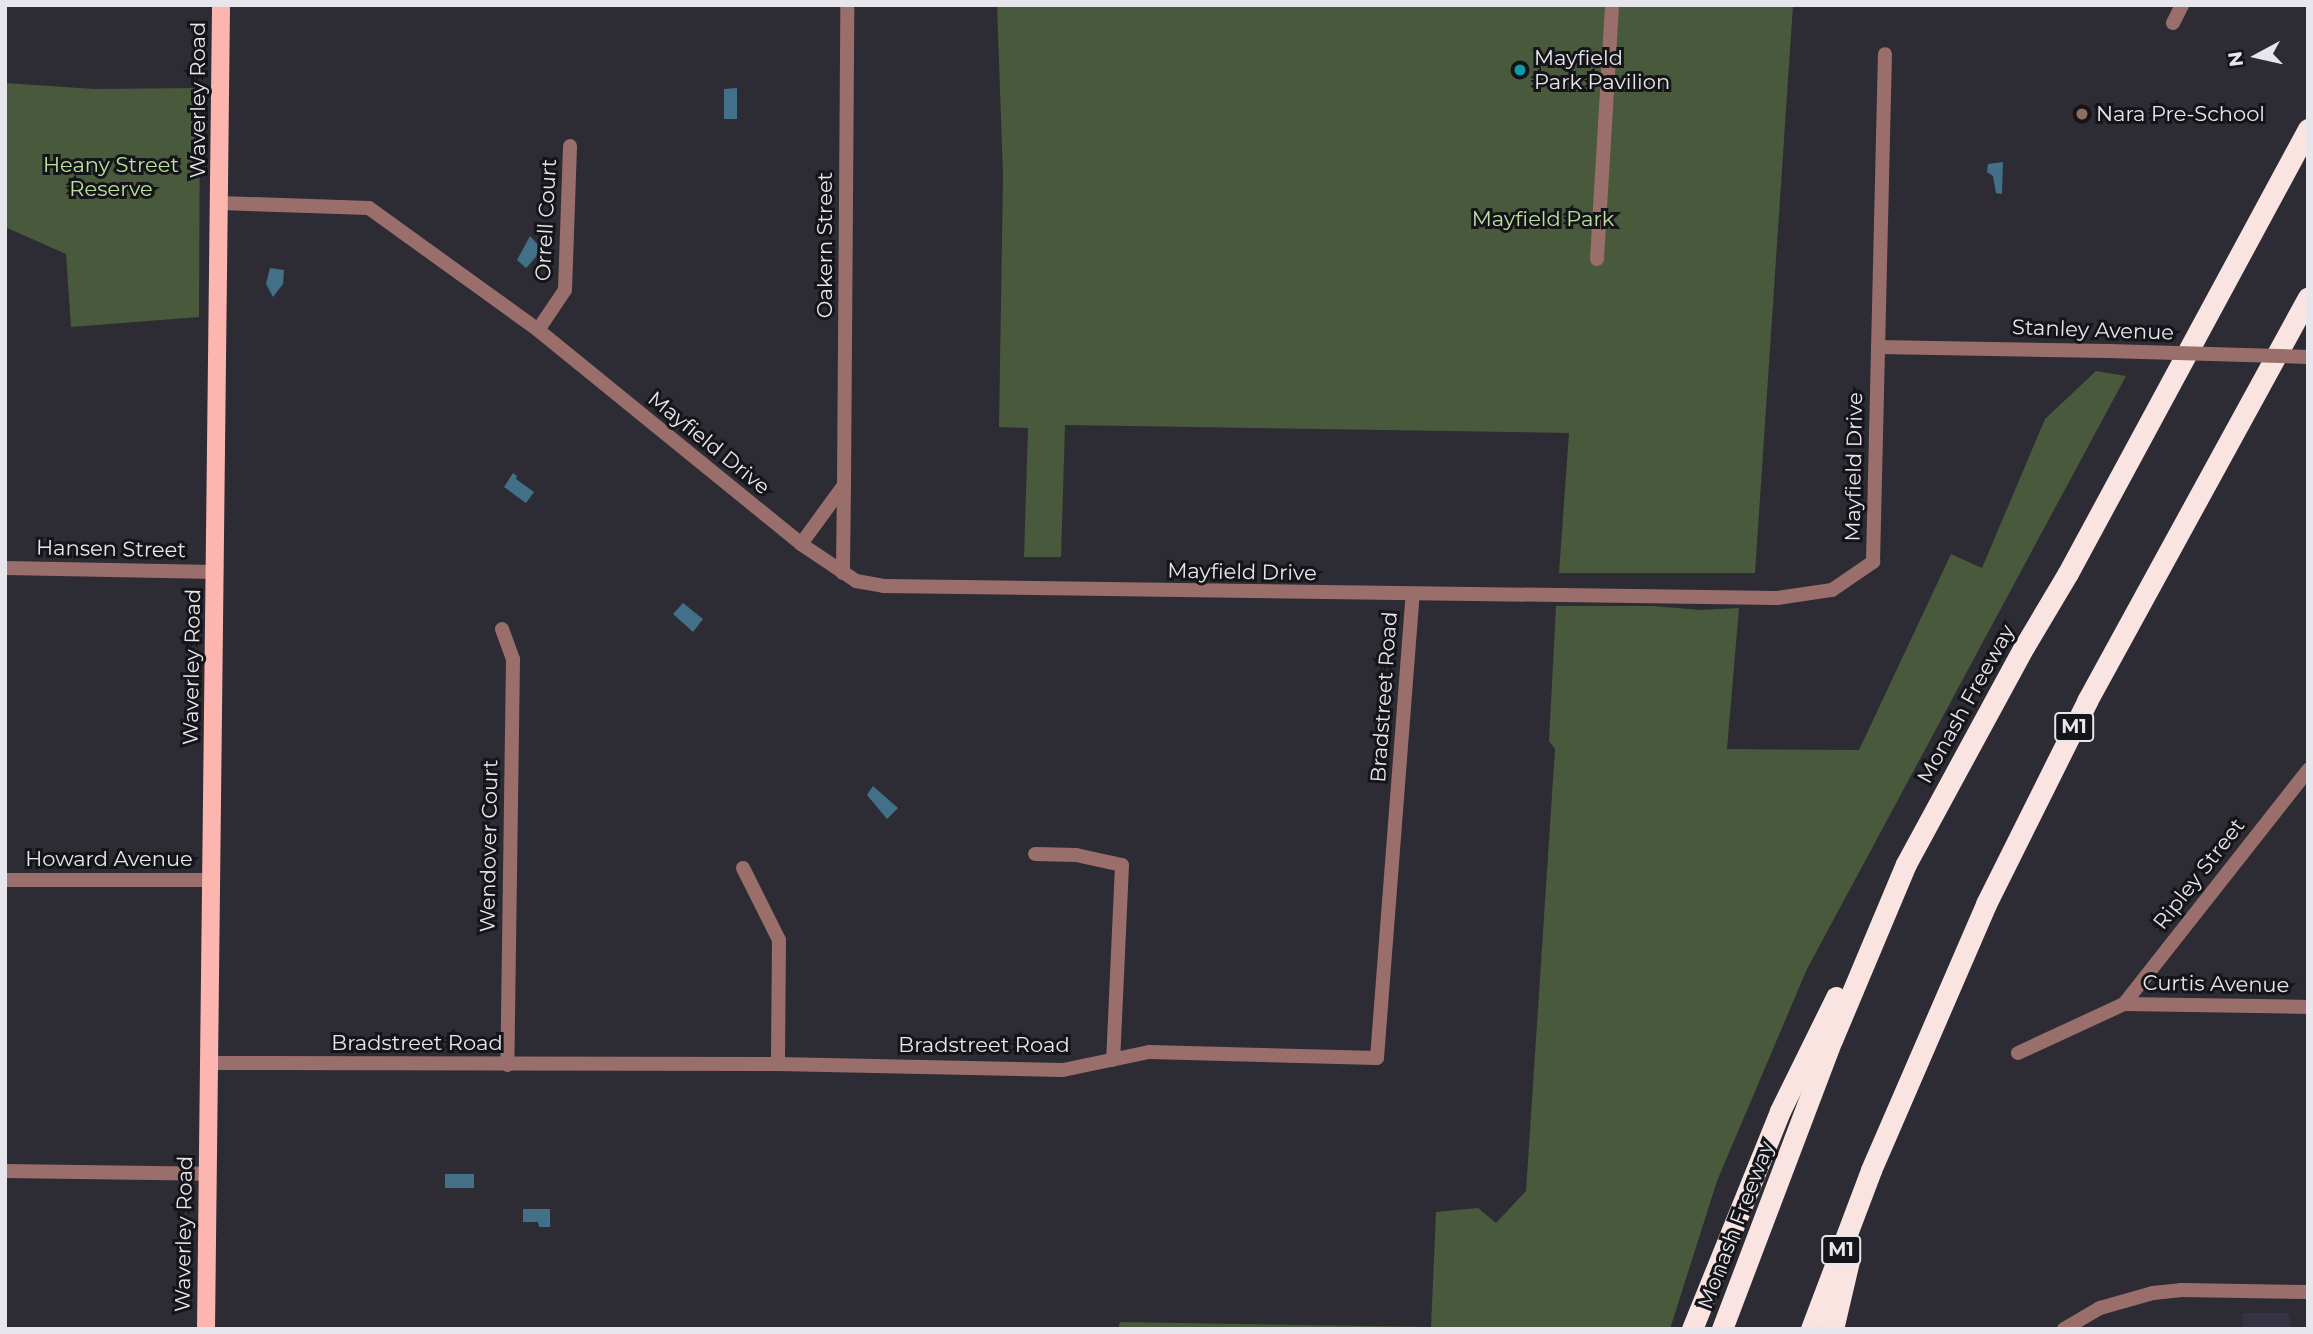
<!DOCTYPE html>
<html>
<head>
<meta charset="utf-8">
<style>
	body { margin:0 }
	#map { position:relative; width:2313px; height:1334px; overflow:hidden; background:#2d2c34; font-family:Montserrat,sans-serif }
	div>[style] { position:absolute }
	.education>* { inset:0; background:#363242 }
	.green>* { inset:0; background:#48593c }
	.water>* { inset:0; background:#437089 }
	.street>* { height:14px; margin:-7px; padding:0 7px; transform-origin:7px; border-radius:7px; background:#9a6f6b }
	.primary>* { height:18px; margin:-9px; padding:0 9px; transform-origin:9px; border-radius:9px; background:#fdb6af }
	.highway>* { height:21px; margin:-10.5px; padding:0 10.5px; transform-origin:10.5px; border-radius:10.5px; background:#fae4e2 }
	.street-bridge>* { height:14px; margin:-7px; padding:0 7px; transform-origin:7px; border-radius:7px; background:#9a6f6b }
	.dots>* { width:19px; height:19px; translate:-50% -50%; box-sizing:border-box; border:4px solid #151519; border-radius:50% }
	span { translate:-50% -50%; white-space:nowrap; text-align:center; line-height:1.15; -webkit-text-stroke:6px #151519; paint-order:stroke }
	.shield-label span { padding:2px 5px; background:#151519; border:2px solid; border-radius:5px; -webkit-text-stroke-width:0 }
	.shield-label { font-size:19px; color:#e7e6ec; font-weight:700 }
	.poi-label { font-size:21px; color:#e7e6ec }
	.left { translate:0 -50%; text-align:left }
	.street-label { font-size:21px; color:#e7e6ec }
	.park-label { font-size:21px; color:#bbe0a0 }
	.frame { position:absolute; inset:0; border:7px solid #e7e6ec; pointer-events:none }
	.north { position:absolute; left:2222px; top:21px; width:70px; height:70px; -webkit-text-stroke:5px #151519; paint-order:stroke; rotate:262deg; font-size:19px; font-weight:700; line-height:28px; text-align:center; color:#e7e6ec }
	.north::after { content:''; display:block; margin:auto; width:24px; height:32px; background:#e7e6ec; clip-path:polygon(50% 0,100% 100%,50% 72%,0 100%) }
</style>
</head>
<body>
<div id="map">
	<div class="education">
		<i style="clip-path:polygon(2242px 1313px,2288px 1313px,2292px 1329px,2243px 1329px)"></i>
	</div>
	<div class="green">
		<i style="clip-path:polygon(997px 5px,1793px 5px,1755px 573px,1559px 573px,1569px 433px,1065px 425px,1061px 557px,1024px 557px,1028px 428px,999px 427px,1003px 176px)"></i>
		<i style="clip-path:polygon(5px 83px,94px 89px,200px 88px,199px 317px,71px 327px,66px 254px,5px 227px)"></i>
		<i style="clip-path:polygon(2096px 371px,2126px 376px,1807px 969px,1717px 1181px,1670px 1329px,1118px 1329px,1120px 1322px,1431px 1327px,1436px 1212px,1478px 1208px,1496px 1223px,1526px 1191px,1555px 749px,1549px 741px,1556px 606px,1652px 606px,1701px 610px,1739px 608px,1727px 749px,1859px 750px,1951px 554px,1982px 568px,2045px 419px)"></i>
	</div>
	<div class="water">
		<i style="clip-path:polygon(737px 88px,737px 119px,724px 119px,724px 89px)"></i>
		<i style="clip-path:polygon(2003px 162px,2002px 194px,1996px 193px,1993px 176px,1987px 172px,1988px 164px)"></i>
		<i style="clip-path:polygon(530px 236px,539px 246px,536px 257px,526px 268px,517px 260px)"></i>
		<i style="clip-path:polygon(270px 268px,284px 270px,283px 284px,273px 297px,266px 284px)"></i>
		<i style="clip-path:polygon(513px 473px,517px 476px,516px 479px,534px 492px,526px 503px,504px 487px)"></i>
		<i style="clip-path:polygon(683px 603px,703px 619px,693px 632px,673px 614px)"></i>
		<i style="clip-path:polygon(873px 786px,898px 808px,887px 819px,867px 795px)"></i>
		<i style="clip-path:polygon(445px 1174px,474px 1174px,474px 1188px,445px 1188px)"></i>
		<i style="clip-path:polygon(523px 1209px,550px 1209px,550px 1227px,539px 1227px,538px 1222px,523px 1222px)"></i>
	</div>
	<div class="street">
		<i style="left:2173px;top:23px;width:20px;rotate:-63deg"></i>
		<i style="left:220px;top:203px;width:149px;rotate:1.9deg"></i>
		<i style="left:369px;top:208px;width:208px;rotate:35.8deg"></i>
		<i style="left:538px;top:330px;width:339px;rotate:39.1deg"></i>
		<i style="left:801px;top:544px;width:66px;rotate:33.9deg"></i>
		<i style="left:856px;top:581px;width:28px;rotate:10deg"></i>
		<i style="left:884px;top:586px;width:893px;rotate:0.77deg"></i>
		<i style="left:1777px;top:598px;width:56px;rotate:-8.3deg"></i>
		<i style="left:1832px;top:590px;width:50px;rotate:-34.3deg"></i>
		<i style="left:1873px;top:562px;width:508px;rotate:-88.65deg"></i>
		<i style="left:1597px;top:259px;width:254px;rotate:-86.6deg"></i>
		<i style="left:538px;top:330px;width:48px;rotate:-56deg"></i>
		<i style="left:565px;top:290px;width:144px;rotate:-88deg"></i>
		<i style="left:1878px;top:347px;width:230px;rotate:1deg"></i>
		<i style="left:844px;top:485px;width:480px;rotate:-89.6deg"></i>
		<i style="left:801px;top:544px;width:73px;rotate:-53.9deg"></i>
		<i style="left:844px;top:485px;width:88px;rotate:90.7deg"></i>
		<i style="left:5px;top:568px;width:211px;rotate:1.1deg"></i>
		<i style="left:502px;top:629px;width:32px;rotate:70deg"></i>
		<i style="left:513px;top:659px;width:406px;rotate:90.8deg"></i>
		<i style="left:1035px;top:854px;width:41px;rotate:1.4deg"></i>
		<i style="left:1076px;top:855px;width:47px;rotate:12.3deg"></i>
		<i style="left:1122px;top:865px;width:195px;rotate:92.6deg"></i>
		<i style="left:743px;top:868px;width:80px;rotate:63.4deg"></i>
		<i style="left:779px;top:940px;width:124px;rotate:90.5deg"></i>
		<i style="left:5px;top:880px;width:207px"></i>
		<i style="left:2124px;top:1004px;width:298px;rotate:-51.8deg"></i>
		<i style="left:2018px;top:1053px;width:117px;rotate:-24.8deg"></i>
		<i style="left:2124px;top:1004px;width:184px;rotate:0.9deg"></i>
		<i style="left:209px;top:1063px;width:569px;rotate:0.1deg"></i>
		<i style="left:778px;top:1064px;width:285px;rotate:1.2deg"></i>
		<i style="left:1063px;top:1070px;width:88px;rotate:-11.8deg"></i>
		<i style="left:1149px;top:1052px;width:228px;rotate:1.5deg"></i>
		<i style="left:1377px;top:1058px;width:464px;rotate:-85.6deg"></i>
		<i style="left:5px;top:1171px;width:203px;rotate:0.8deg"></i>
		<i style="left:2064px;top:1329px;width:42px;rotate:-30.3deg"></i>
		<i style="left:2100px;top:1308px;width:55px;rotate:-15.8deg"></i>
		<i style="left:2153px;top:1293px;width:29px;rotate:-6deg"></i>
		<i style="left:2182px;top:1290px;width:126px;rotate:0.9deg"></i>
	</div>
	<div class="primary">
		<i style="left:206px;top:1329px;width:1324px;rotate:-89.35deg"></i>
	</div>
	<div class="highway">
		<i style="left:1692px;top:1329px;width:235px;rotate:-68deg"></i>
		<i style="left:1780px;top:1111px;width:127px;rotate:-63.8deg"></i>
		<i style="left:1722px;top:1329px;width:309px;rotate:-69.2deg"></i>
		<i style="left:1832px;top:1040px;width:191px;rotate:-67.2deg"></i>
		<i style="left:1906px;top:864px;width:247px;rotate:-61.5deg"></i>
		<i style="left:2024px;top:647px;width:86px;rotate:-59.3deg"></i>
		<i style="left:2068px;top:573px;width:505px;rotate:-61.61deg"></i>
		<i style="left:1811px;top:1329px;width:170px;rotate:-69.3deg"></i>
		<i style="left:1871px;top:1170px;width:290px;rotate:-66.6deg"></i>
		<i style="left:1986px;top:904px;width:227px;rotate:-63.5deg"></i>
		<i style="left:2087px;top:701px;width:460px;rotate:-61.3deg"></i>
		<i style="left:1833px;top:1329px;width:70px;rotate:-76.8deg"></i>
	</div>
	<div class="street-bridge">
		<i style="left:2108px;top:351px;width:200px;rotate:1.7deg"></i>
	</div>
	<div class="dots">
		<i style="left:1520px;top:70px;background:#0f9aa8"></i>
		<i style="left:2082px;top:114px;background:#8d6e63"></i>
	</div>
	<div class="shield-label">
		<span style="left:2074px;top:727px">M1</span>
		<span style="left:1841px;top:1250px">M1</span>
	</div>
	<div class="poi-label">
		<span class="left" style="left:1534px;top:70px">Mayfield<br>Park Pavilion</span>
		<span class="left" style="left:2096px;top:114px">Nara Pre-School</span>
	</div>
	<div class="street-label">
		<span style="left:198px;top:100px;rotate:-90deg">Waverley Road</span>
		<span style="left:546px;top:220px;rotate:-87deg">Orrell Court</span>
		<span style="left:825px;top:245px;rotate:-90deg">Oakern Street</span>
		<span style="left:2093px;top:330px;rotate:2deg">Stanley Avenue</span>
		<span style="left:709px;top:443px;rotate:39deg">Mayfield Drive</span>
		<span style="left:1854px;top:467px;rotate:-89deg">Mayfield Drive</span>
		<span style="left:111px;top:549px;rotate:1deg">Hansen Street</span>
		<span style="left:1242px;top:572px;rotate:1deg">Mayfield Drive</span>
		<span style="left:192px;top:667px;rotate:-89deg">Waverley Road</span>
		<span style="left:1384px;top:697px;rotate:-86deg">Bradstreet Road</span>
		<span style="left:1966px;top:704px;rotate:-61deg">Monash Freeway</span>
		<span style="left:489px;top:846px;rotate:-89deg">Wendover Court</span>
		<span style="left:109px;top:859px">Howard Avenue</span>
		<span style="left:2199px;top:874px;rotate:-52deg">Ripley Street</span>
		<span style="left:2216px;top:984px;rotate:1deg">Curtis Avenue</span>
		<span style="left:417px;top:1043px">Bradstreet Road</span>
		<span style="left:984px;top:1045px">Bradstreet Road</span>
		<span style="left:1736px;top:1225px;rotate:-69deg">Monash Freeway</span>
		<span style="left:184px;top:1234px;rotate:-89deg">Waverley Road</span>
	</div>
	<div class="park-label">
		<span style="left:111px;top:177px">Heany Street<br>Reserve</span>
		<span style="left:1543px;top:219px">Mayfield Park</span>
	</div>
	<div class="frame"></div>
	<div class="north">N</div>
</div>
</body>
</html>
